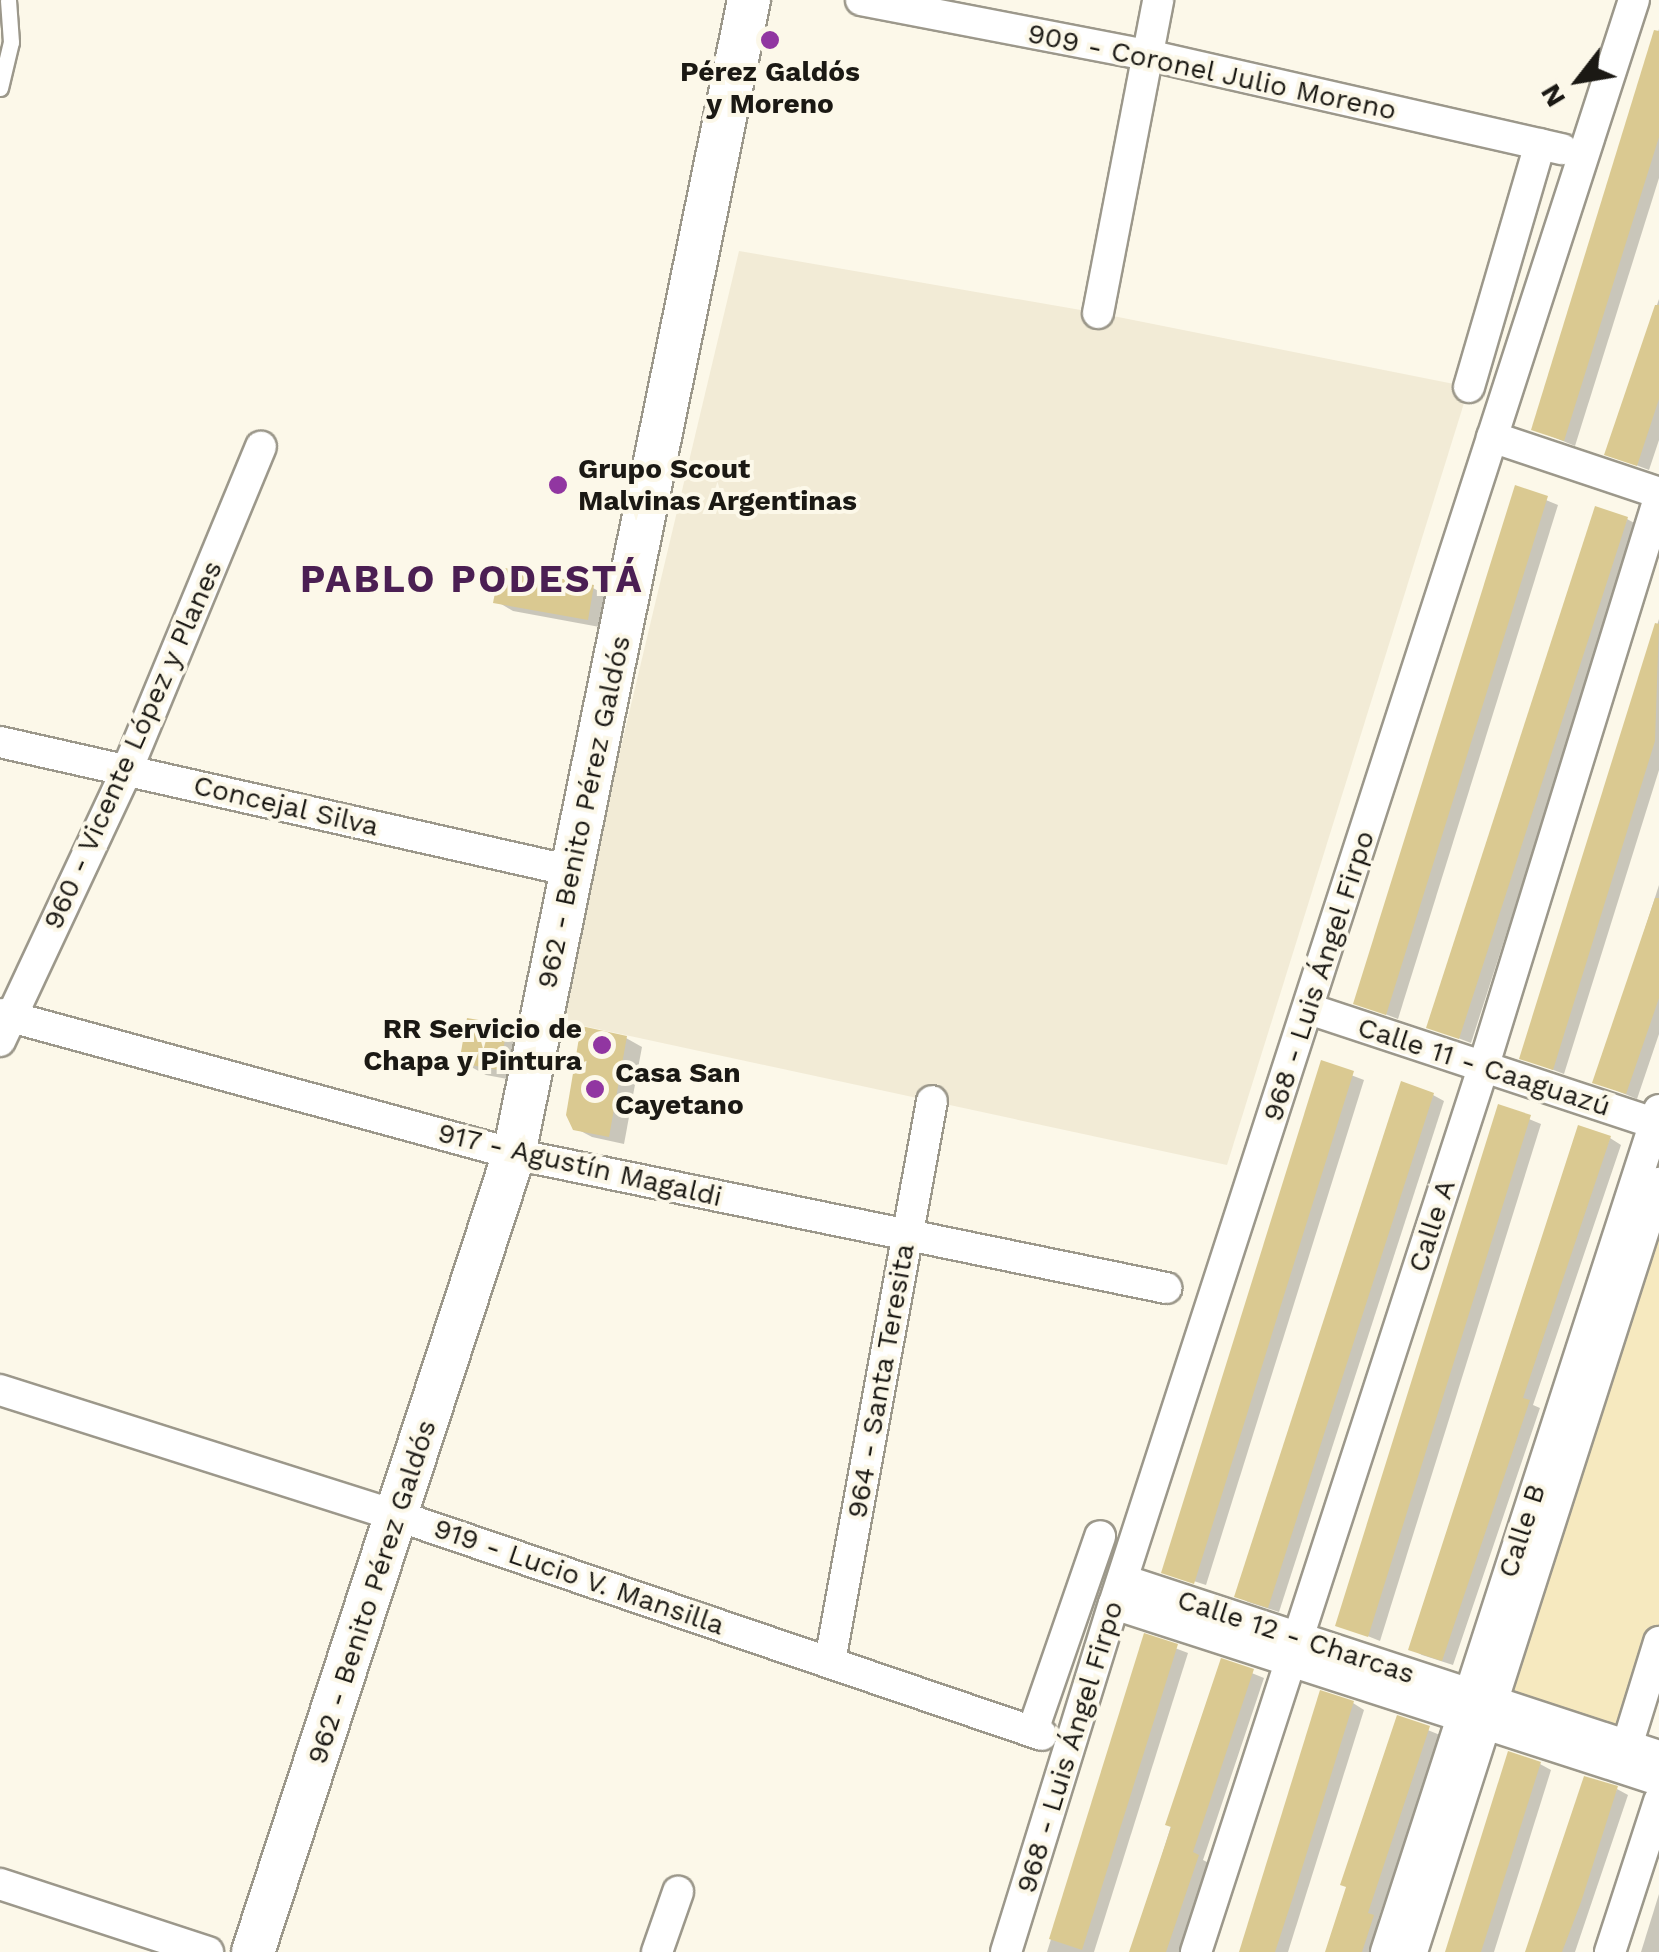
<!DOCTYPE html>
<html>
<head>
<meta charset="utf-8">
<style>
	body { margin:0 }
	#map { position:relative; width:1659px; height:1952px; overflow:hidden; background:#fcf8e9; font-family:"Work Sans",sans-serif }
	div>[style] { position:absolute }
	.built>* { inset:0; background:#f2ebd6 }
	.green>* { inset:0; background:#f6e9bf }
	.shadow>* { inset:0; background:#0003 }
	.building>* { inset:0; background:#dac991 }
	.roads { filter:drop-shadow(2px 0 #9c988b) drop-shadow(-2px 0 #9c988b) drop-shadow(0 2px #9c988b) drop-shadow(0 -2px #9c988b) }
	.service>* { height:15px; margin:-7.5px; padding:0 7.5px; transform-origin:7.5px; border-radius:7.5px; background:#fff }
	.minor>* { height:30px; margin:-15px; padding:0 15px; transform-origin:15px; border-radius:15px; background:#fff }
	.secondary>* { height:42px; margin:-21px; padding:0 21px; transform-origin:21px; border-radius:21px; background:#fff }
	.dots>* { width:28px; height:28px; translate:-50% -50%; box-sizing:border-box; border:5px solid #fcf8e9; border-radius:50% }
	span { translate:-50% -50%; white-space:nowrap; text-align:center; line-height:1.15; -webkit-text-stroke:8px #fcf8e9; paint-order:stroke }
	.poi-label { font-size:28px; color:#1b1914; font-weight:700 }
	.left { translate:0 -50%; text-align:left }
	.right { translate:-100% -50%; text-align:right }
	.street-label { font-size:28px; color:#1b1914 }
	.district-label { font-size:38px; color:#4b1f53; font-weight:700; letter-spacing:2.5px }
	.north { position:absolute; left:1529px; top:30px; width:100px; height:100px; -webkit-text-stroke:8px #fcf8e9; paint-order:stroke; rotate:239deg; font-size:28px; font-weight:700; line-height:40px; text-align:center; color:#1b1914 }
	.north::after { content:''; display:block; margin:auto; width:35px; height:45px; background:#1b1914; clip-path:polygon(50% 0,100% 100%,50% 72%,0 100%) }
</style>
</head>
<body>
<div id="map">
	<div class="built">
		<i style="clip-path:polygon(739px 251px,1098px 313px,1469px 387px,1227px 1165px,556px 1020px)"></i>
	</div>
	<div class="green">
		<i style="clip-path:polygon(1659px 1183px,1659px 1642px,1627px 1746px,1492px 1701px)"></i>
	</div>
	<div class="shadow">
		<i style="clip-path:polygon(1659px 29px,1659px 178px,1575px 446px,1534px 429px)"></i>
		<i style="clip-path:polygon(1659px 299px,1659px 440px,1649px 470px,1607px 454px)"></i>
		<i style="clip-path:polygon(1517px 488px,1558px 505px,1398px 1019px,1356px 1003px)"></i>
		<i style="clip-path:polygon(1627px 519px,1638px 525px,1471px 1043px,1429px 1027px)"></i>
		<i style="clip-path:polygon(593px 588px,611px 598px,605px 628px,513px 611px,496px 601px)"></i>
		<i style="clip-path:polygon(1659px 619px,1659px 770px,1564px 1074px,1522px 1058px)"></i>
		<i style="clip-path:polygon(1659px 885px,1659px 1034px,1637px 1099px,1596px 1082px)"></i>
		<i style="clip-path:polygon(507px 1027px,530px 1041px,523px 1082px,486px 1075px,462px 1062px)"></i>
		<i style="clip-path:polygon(626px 1038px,642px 1047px,624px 1144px,592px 1137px,575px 1128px)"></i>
		<i style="clip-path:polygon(1322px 1064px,1364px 1080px,1206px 1585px,1172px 1574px)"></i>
		<i style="clip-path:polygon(1433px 1095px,1444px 1101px,1279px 1612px,1248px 1602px,1237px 1596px)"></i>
		<i style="clip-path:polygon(1499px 1107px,1541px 1124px,1380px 1641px,1338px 1624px)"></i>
		<i style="clip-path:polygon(1610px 1138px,1621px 1145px,1533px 1405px,1540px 1408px,1453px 1665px,1422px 1655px,1411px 1649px)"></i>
		<i style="clip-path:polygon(1146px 1637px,1188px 1653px,1094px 1952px,1047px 1952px)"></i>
		<i style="clip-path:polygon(1222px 1661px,1264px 1678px,1203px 1860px,1209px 1863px,1179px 1952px,1132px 1952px)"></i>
		<i style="clip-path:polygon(1353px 1703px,1364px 1710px,1288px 1952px,1241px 1952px)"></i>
		<i style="clip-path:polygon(1398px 1718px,1440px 1735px,1378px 1920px,1384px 1924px,1374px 1952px,1327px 1952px)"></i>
		<i style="clip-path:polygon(1540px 1764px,1551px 1770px,1494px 1952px,1447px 1952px)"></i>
		<i style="clip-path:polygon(1617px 1789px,1628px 1795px,1575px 1952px,1535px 1952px)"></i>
		<i style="clip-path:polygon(1659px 1894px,1659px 1952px,1641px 1952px)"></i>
	</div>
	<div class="building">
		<i style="clip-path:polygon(1654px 30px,1659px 31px,1659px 137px,1564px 441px,1531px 430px)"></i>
		<i style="clip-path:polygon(1655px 305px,1659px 305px,1659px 399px,1637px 466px,1604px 455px)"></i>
		<i style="clip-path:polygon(1515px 485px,1548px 496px,1386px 1015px,1353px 1004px)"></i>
		<i style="clip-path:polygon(1595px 506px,1628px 517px,1459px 1039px,1426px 1028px)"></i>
		<i style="clip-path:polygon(500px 567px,594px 585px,588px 620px,493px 603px)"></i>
		<i style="clip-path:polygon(1655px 623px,1659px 624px,1655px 741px,1553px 1070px,1519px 1059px)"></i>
		<i style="clip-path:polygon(1655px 898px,1659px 898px,1659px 998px,1626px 1094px,1592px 1083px)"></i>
		<i style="clip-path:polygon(467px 1018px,508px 1025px,499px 1070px,459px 1063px)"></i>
		<i style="clip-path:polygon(581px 1026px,627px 1036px,609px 1137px,573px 1130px,566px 1115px)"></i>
		<i style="clip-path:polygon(1321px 1060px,1354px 1071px,1194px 1584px,1161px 1573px)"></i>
		<i style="clip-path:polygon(1401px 1081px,1434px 1093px,1268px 1608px,1234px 1597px)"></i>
		<i style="clip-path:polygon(1498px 1104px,1531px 1115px,1368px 1637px,1335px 1626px)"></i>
		<i style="clip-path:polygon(1578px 1125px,1611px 1136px,1523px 1398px,1530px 1400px,1442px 1661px,1408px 1650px)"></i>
		<i style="clip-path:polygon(1144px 1633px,1178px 1644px,1082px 1950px,1049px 1939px)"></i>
		<i style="clip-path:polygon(1221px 1658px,1254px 1669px,1193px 1852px,1199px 1855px,1166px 1952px,1129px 1952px,1171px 1827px,1165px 1825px)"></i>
		<i style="clip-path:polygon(1320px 1690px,1354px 1701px,1294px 1894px,1275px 1952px,1239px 1952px)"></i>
		<i style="clip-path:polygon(1397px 1715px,1430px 1726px,1368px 1913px,1374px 1915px,1362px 1952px,1325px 1952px,1346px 1887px,1340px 1885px)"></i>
		<i style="clip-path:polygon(1508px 1751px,1541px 1762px,1481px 1952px,1445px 1952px)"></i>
		<i style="clip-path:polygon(1584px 1776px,1618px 1786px,1581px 1902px,1562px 1952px,1525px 1952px)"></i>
	</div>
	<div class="roads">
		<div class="service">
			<i style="left:0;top:88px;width:47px;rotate:-76.6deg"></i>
			<i style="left:11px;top:42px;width:42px;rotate:-94.1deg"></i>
		</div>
		<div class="minor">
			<i style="left:861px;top:0;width:291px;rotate:10.9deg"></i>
			<i style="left:1147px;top:55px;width:426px;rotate:12.8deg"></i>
			<i style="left:1098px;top:313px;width:319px;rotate:-79.1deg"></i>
			<i style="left:1469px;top:387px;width:253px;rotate:-73.7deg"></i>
			<i style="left:1492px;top:437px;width:176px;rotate:18.5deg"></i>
			<i style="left:0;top:742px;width:586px;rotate:12.71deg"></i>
			<i style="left:1309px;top:1009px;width:369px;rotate:18.3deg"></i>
			<i style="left:0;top:1014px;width:533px;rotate:15.24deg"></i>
			<i style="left:514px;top:1154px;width:666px;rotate:11.61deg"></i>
			<i style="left:0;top:1041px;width:299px;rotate:-64.9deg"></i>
			<i style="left:127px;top:770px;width:350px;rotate:-67.5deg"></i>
			<i style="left:0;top:1390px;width:417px;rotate:17.6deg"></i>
			<i style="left:398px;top:1516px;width:680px;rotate:18.78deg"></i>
			<i style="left:1123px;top:1580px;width:564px;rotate:18.18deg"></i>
			<i style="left:1114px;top:1604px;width:573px;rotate:17.9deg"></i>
			<i style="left:830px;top:1661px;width:569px;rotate:-79.68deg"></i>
			<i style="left:1033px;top:1730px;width:205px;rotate:-70.9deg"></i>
			<i style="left:1621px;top:1765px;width:129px;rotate:-72.8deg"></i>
			<i style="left:0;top:1884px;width:219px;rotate:18.1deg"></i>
			<i style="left:657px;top:1952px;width:64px;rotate:-70.7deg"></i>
			<i style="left:1006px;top:1952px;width:364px;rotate:-72.8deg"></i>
			<i style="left:1114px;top:1604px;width:1686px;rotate:-72.04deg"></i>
			<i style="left:1196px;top:1952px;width:929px;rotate:-72.01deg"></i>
			<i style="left:1483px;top:1068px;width:597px;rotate:-72.84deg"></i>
			<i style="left:1386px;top:1952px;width:885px;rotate:-72.04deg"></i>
			<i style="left:1412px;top:1952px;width:808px;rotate:-72.19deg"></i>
			<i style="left:1610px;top:1952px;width:159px;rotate:-72deg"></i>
		</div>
		<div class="secondary">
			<i style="left:253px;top:1952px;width:840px;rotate:-71.89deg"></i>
			<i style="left:514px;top:1154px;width:1178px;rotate:-78.49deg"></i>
		</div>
	</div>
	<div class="dots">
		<i style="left:770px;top:40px;background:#9136a1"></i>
		<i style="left:558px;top:485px;background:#9136a1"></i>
		<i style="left:602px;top:1045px;background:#9136a1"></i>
		<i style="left:595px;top:1089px;background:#9136a1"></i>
	</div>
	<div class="poi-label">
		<span style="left:770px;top:88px">Pérez Galdós<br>y Moreno</span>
		<span class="left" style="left:578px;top:485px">Grupo Scout<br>Malvinas Argentinas</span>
		<span class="right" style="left:582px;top:1045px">RR Servicio de<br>Chapa y Pintura</span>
		<span class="left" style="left:615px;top:1089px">Casa San<br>Cayetano</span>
	</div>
	<div class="street-label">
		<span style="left:1212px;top:72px;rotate:12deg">909 - Coronel Julio Moreno</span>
		<span style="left:133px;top:745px;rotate:-66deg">960 - Vicente López y Planes</span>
		<span style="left:286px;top:806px;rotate:13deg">Concejal Silva</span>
		<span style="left:584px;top:812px;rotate:-78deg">962 - Benito Pérez Galdós</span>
		<span style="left:1319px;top:976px;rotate:-72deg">968 - Luis Ángel Firpo</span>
		<span style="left:1484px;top:1067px;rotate:18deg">Calle 11 - Caaguazú</span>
		<span style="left:580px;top:1165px;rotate:13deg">917 - Agustín Magaldi</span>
		<span style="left:1432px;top:1226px;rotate:-72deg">Calle A</span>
		<span style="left:881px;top:1381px;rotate:-80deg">964 - Santa Teresita</span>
		<span style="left:1522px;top:1531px;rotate:-72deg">Calle B</span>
		<span style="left:579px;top:1577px;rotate:19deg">919 - Lucio V. Mansilla</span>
		<span style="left:372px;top:1592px;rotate:-72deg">962 - Benito Pérez Galdós</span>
		<span style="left:1296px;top:1637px;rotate:18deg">Calle 12 - Charcas</span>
		<span style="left:1070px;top:1747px;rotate:-73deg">968 - Luis Ángel Firpo</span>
	</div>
	<div class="district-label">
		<span style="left:472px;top:580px">PABLO PODESTÁ</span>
	</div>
	<div class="north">N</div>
</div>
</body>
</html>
